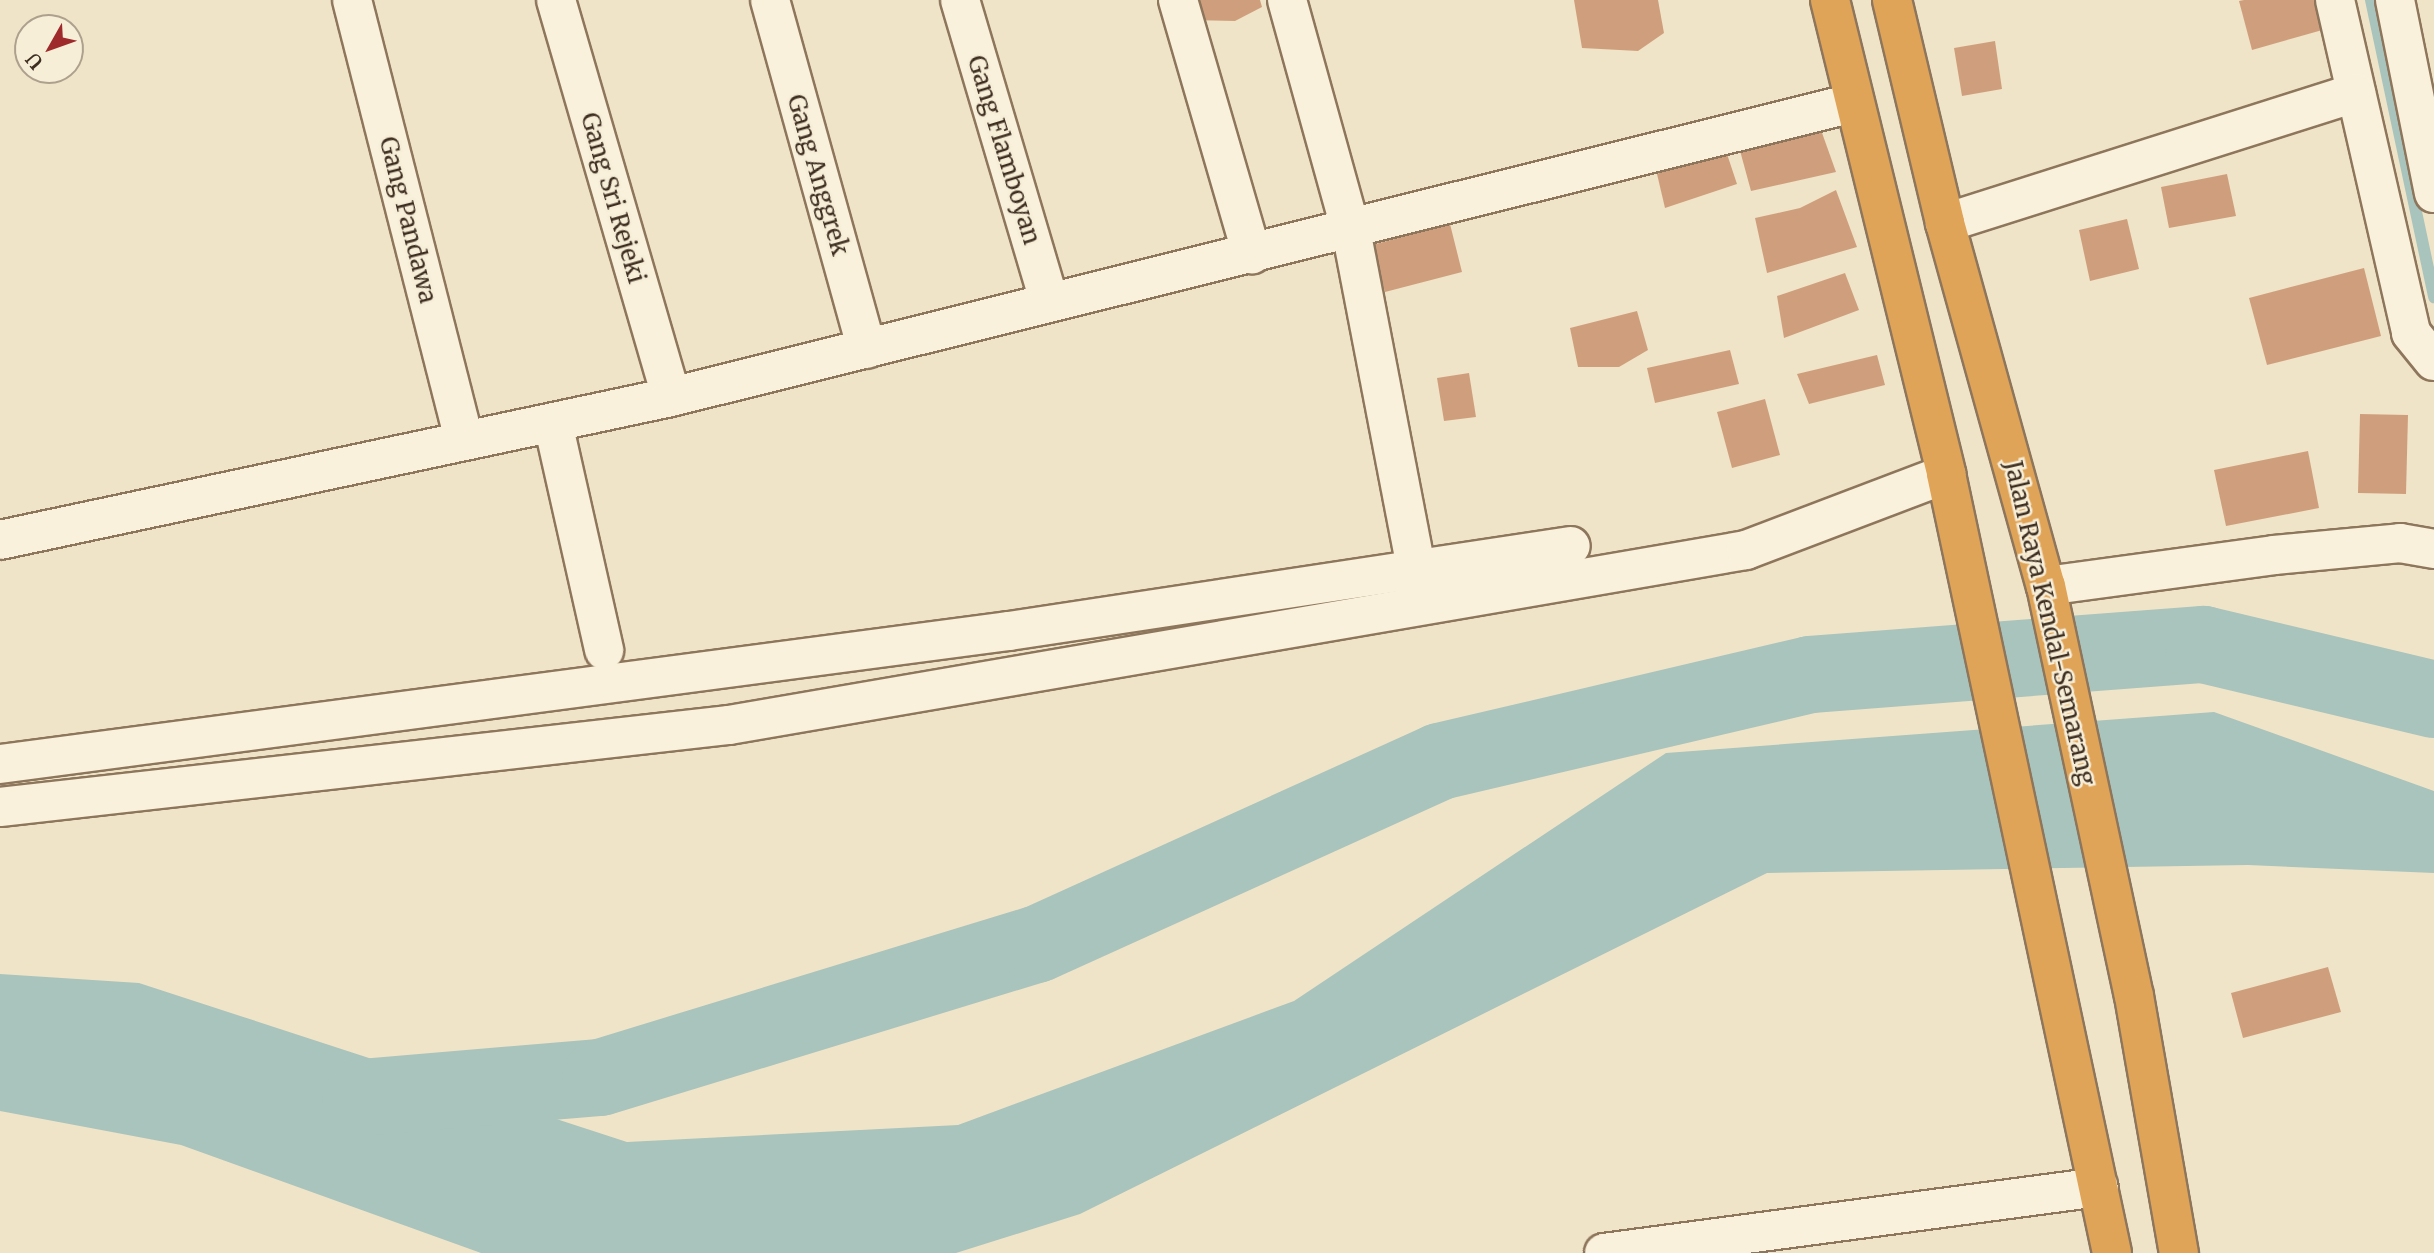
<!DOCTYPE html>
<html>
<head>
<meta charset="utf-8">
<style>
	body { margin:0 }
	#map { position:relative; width:2434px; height:1253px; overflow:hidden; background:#f0e4c8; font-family:Merriweather,serif }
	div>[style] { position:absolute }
	.water>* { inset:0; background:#a9c4bc }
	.stream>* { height:12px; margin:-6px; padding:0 6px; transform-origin:6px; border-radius:6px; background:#a9c4bc }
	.river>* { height:77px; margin:-38.5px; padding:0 38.5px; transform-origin:38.5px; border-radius:38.5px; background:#a9c4bc }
	.building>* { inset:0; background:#cf9f7d }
	.roads { filter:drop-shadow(2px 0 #8d765c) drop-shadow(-2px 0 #8d765c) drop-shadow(0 2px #8d765c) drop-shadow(0 -2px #8d765c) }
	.minor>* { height:38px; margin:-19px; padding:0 19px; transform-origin:19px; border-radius:19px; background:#faf1dc }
	.highway>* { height:38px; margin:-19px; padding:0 19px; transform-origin:19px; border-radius:19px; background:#e0a458 }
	span { translate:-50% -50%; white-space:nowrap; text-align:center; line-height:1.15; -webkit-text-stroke:5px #f7eed8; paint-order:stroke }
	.street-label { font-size:24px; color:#3d2e20 }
	.north { position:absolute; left:14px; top:14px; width:70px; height:70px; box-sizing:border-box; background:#f7eed8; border:2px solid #ada18e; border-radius:50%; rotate:230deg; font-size:19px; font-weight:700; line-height:28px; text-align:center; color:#3d2e20 }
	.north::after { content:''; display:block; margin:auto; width:24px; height:32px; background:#9e2a2b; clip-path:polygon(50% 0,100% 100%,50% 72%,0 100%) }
</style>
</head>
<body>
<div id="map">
	<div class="water">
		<i style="clip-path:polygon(2214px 712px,2434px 791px,2434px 873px,2248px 865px,1767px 873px,1080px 1214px,956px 1253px,481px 1253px,181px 1145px,0 1111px,0 974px,139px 983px,627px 1142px,958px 1125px,1294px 1001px,1666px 753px)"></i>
	</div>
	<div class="stream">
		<i style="left:2371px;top:0;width:304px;rotate:78deg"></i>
	</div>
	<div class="river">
		<i style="left:360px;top:1097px;width:241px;rotate:-4.8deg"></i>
		<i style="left:600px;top:1077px;width:456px;rotate:-17deg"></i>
		<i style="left:1036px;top:944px;width:443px;rotate:-24.4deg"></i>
		<i style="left:1439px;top:761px;width:381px;rotate:-13.2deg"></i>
		<i style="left:1810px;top:674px;width:394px;rotate:-4.4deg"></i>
		<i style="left:2203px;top:644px;width:237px;rotate:13.4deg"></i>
	</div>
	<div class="building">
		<i style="clip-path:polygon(1184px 0,1260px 0,1262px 7px,1235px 21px,1190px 20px)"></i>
		<i style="clip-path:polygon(1574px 0,1658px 0,1664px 33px,1638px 51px,1582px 48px)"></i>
		<i style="clip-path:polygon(2244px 0,2318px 0,2326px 29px,2252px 50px,2239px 1px)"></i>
		<i style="clip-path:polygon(1995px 41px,2002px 89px,1962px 96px,1954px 48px)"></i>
		<i style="clip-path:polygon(1821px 130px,1836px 172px,1751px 191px,1739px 147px)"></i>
		<i style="clip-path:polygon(1723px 142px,1737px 184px,1665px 208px,1657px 174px)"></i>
		<i style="clip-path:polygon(2227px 174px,2236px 216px,2169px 228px,2161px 187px)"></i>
		<i style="clip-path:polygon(1836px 190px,1857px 247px,1767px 273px,1755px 218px,1800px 208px)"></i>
		<i style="clip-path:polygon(2127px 219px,2139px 269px,2090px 281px,2079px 230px)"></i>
		<i style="clip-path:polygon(1450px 224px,1462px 272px,1385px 292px,1372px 245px)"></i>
		<i style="clip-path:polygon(2364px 268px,2381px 336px,2267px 365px,2249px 298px)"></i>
		<i style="clip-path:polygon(1845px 273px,1859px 310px,1784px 338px,1777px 296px)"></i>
		<i style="clip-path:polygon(1637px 311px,1648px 350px,1619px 367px,1578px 367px,1570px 328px)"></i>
		<i style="clip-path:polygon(1730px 350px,1739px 384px,1655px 403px,1647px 368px)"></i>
		<i style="clip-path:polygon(1877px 355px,1885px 385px,1809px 404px,1797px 374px)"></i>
		<i style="clip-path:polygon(1469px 373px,1476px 417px,1444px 421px,1437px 378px)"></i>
		<i style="clip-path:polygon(1765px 399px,1780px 455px,1732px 468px,1717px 412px)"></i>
		<i style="clip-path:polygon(2360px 414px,2408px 415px,2406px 494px,2358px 493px)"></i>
		<i style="clip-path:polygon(2308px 451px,2319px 508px,2226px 526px,2214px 470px)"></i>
		<i style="clip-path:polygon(2328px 967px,2341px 1012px,2243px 1038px,2231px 993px)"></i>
	</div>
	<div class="roads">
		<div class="minor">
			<i style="left:352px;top:0;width:454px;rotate:75.7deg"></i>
			<i style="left:556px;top:0;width:413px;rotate:73.8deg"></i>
			<i style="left:770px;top:0;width:362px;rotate:74.5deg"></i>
			<i style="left:960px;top:0;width:313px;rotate:73.5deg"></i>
			<i style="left:1178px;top:0;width:265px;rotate:73.8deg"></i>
			<i style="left:1287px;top:0;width:239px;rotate:74.5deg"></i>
			<i style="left:1351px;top:230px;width:372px;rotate:79.1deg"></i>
			<i style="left:2335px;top:0;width:342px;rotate:77.1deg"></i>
			<i style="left:2411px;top:333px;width:36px;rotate:51deg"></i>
			<i style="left:2395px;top:0;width:197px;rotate:78.6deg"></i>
			<i style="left:1945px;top:223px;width:431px;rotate:-17.6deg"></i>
			<i style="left:553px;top:423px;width:233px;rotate:77.3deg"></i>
			<i style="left:0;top:540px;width:686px;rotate:-12.03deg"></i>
			<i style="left:671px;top:397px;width:1218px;rotate:-13.97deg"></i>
			<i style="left:2046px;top:586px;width:230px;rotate:-7.7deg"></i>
			<i style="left:2274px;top:555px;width:127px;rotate:-5.4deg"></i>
			<i style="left:2400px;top:543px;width:35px;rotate:10deg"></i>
			<i style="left:0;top:764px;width:1018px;rotate:-7.51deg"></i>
			<i style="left:1009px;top:631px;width:568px;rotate:-8.6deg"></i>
			<i style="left:0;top:807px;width:734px;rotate:-6.42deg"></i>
			<i style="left:729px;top:725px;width:1032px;rotate:-9.76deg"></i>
			<i style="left:1746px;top:550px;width:214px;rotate:-20.8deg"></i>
			<i style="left:1604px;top:1253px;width:499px;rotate:-7.6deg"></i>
		</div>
		<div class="highway">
			<i style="left:1830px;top:0;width:488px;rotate:76.2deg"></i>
			<i style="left:1946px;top:474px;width:796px;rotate:77.97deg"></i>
			<i style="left:1892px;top:0;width:229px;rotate:76.6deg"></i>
			<i style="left:1945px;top:223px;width:377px;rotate:74.5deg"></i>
			<i style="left:2046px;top:586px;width:419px;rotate:77.9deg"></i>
			<i style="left:2134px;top:996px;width:261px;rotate:80.1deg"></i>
		</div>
	</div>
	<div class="street-label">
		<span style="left:1004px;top:150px;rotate:73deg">Gang Flamboyan</span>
		<span style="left:818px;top:175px;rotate:74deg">Gang Anggrek</span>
		<span style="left:613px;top:198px;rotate:74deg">Gang Sri Rejeki</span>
		<span style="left:408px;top:220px;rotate:76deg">Gang Pandawa</span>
		<span style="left:2050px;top:623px;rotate:77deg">Jalan Raya Kendal-Semarang</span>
	</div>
	<div class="north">U</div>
</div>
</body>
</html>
